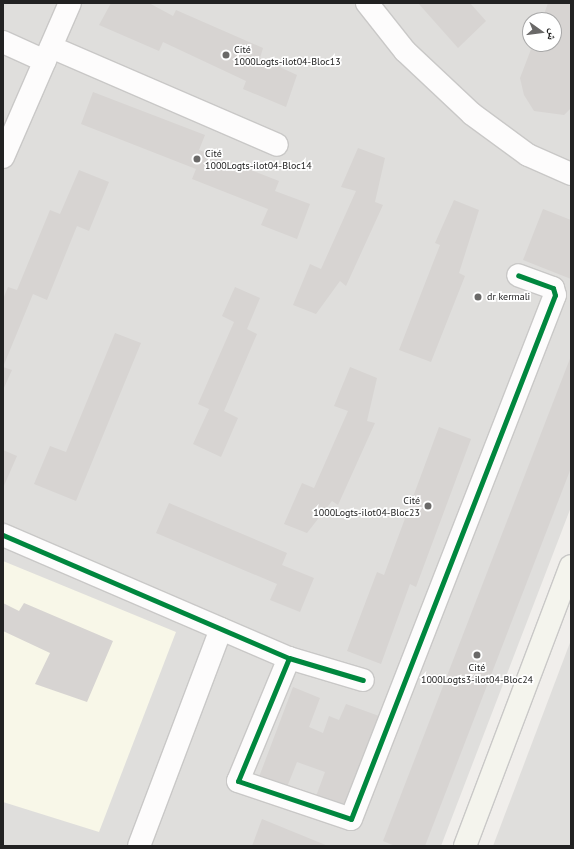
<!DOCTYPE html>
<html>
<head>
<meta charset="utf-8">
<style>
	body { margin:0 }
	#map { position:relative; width:574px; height:849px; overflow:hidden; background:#f0eeeb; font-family:"PT Sans","Noto Naskh Arabic",sans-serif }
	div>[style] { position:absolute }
	.residential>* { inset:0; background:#dfdedc }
	.education>* { inset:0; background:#f8f7e8 }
	.building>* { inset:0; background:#d7d4d2 }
	.roads { filter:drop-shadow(1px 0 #c9c8c7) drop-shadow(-1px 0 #c9c8c7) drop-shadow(0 1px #c9c8c7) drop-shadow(0 -1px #c9c8c7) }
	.street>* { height:22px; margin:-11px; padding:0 11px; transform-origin:11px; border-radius:11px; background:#fdfcfc }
	.secondary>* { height:22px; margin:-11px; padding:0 11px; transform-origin:11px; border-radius:11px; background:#f4f4ed }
	.cycleway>* { height:5px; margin:-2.5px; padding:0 2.5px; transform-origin:2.5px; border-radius:2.5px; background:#00873e }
	.dots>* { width:11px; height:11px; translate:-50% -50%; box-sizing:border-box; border:2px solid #fff; border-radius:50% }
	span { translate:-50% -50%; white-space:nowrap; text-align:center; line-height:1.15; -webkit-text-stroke:3.5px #fff; paint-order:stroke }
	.poi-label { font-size:10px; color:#222 }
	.left { translate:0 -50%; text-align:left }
	.right { translate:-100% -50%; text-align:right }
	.frame { position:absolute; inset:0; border:4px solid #222; pointer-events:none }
	.north { position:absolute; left:522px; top:12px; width:40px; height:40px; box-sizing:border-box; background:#fff; border:1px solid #a7a7a7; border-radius:50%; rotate:104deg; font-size:11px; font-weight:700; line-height:16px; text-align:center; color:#222 }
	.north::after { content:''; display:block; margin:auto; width:14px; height:18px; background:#6a6968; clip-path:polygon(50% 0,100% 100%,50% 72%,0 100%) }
</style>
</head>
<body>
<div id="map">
	<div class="residential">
		<i style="clip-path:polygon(3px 3px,359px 3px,402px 57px,571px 181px,571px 507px,441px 846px,3px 846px)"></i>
		<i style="clip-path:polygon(evenodd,375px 3px,571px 3px,571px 166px,531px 149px,474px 108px,408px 45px,375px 3px,530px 20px,554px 20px,554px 44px,530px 44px,530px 20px)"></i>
		<i style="clip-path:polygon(571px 640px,571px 846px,493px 846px)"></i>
	</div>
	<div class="education">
		<i style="clip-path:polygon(3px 561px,176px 632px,99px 832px,3px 802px)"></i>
	</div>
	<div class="building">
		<i style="clip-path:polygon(111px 3px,149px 3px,173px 16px,176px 10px,263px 48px,260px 58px,297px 75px,286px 107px,243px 89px,246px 81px,163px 42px,159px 51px,99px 25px)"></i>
		<i style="clip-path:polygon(418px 3px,470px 3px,486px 21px,458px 48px)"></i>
		<i style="clip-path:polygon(548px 3px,571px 3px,571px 108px,564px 115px,534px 111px,524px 95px,520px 78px,533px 44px,554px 44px,554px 20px,542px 20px)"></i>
		<i style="clip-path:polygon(93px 92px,205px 135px,199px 150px,279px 181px,275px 191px,310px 204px,297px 239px,261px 225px,268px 209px,192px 179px,196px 169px,81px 124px)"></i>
		<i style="clip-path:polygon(358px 148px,385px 158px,375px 202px,383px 205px,346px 286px,340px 281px,316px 314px,293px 305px,310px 264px,321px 269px,356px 191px,341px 187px)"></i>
		<i style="clip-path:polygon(79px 170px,109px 182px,89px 231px,77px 226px,47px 300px,33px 294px,3px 367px,12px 370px,3px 390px,3px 299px,8px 287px,17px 290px,50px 210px,60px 214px)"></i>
		<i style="clip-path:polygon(454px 200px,479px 210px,459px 273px,465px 276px,431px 362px,399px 350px,440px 245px,435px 243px)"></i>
		<i style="clip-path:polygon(543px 209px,571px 220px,571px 279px,523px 260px)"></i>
		<i style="clip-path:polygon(235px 287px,260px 298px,247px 329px,257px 334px,224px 411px,238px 418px,221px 457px,193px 444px,209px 409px,198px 404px,234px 322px,222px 316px)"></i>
		<i style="clip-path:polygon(115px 333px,141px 343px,76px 501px,34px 484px,50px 446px,66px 452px)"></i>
		<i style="clip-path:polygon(571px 356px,571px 468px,425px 846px,395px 846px,383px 841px)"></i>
		<i style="clip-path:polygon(350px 367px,377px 378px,367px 421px,375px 423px,338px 505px,332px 501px,307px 533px,284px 524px,302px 483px,314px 488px,348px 411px,334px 406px)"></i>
		<i style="clip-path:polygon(439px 427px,471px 439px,416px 587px,410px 584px,381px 664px,347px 651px,377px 572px,384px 575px)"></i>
		<i style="clip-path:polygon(3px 450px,17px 456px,3px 488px)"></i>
		<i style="clip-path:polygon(169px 503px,287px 553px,282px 565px,314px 578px,300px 612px,270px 600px,277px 584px,156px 533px)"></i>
		<i style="clip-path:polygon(3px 603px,19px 611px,24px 603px,113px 641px,87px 702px,35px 684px,50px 653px,3px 631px)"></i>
		<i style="clip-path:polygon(293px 687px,320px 698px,309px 727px,323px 733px,329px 716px,339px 720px,346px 704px,379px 716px,344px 810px,315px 799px,325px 772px,297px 762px,287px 787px,259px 777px)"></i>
		<i style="clip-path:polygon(262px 819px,328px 846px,252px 846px)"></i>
	</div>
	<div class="roads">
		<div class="street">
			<i style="left:367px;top:3px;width:61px;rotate:51.6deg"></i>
			<i style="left:405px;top:51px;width:92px;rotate:43.2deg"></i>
			<i style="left:472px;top:114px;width:69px;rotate:36.2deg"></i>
			<i style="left:528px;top:155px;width:47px;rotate:23.8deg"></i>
			<i style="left:3px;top:42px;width:46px;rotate:24.3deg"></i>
			<i style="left:51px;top:47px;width:246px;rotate:23.4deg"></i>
			<i style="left:3px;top:157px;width:168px;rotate:-66.5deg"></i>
			<i style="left:3px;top:535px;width:311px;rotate:23.3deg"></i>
			<i style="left:289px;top:658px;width:77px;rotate:16.6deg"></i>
			<i style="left:289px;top:658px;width:133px;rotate:112.5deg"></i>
			<i style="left:238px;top:781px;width:119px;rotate:18.6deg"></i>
			<i style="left:351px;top:819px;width:562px;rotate:-68.73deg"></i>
			<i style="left:555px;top:295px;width:7px;rotate:-106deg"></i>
			<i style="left:553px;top:288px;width:37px;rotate:-160deg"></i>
			<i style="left:139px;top:846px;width:232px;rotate:-69.3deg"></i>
		</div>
		<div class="secondary">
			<i style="left:465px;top:846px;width:299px;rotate:-69.3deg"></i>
		</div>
	</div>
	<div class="cycleway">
		<i style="left:3px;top:535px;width:311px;rotate:23.3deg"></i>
		<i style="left:289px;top:658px;width:77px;rotate:16.6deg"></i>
		<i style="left:289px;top:658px;width:133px;rotate:112.5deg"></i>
		<i style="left:238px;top:781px;width:119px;rotate:18.6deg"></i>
		<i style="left:351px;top:819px;width:562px;rotate:-68.73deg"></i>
		<i style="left:555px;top:295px;width:7px;rotate:-106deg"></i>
		<i style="left:553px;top:288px;width:37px;rotate:-160deg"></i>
	</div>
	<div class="dots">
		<i style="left:226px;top:55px;background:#6a6968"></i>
		<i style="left:197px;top:159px;background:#6a6968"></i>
		<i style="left:478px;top:297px;background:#6a6968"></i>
		<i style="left:428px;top:506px;background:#6a6968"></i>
		<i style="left:477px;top:655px;background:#6a6968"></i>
	</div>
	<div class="poi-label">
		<span class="left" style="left:234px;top:55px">Cité<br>1000Logts-ilot04-Bloc13</span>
		<span class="left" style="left:205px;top:159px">Cité<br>1000Logts-ilot04-Bloc14</span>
		<span class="left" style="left:487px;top:297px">dr kermali</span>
		<span class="right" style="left:420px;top:506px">Cité<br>1000Logts-ilot04-Bloc23</span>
		<span style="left:477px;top:673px">Cité<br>1000Logts3-ilot04-Bloc24</span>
	</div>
	<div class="frame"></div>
	<div class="north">ش</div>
</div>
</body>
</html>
